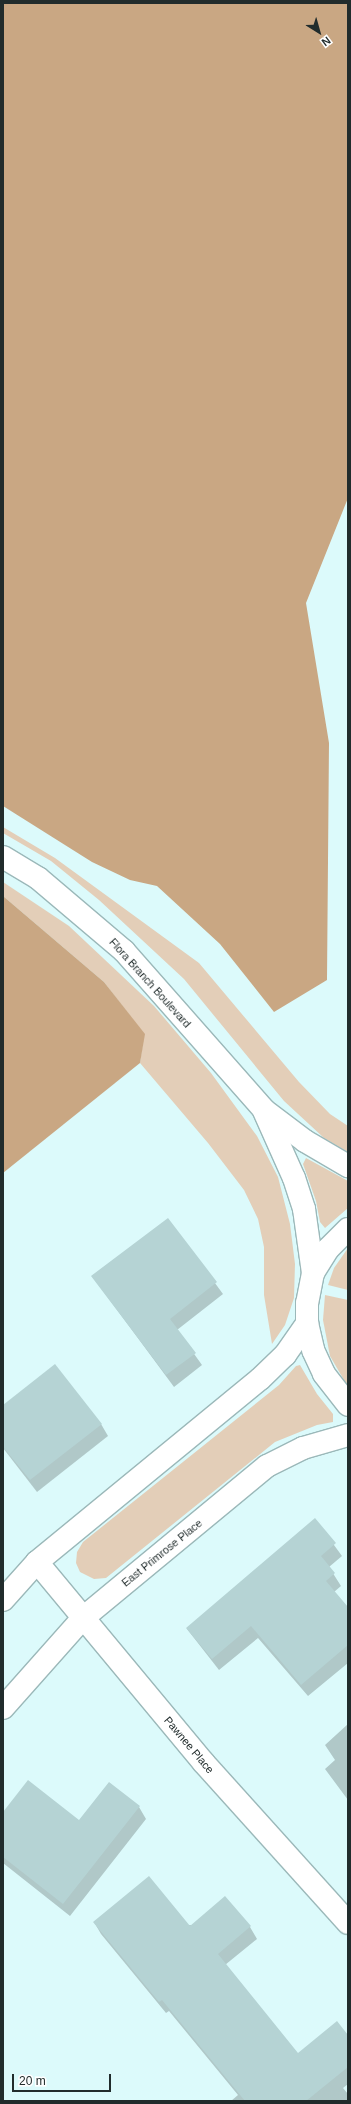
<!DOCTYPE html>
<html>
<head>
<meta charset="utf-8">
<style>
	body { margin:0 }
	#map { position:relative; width:351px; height:2104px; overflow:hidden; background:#dcfafb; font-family:Helvetica,sans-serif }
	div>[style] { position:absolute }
	.green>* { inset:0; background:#e3ceb8 }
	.forest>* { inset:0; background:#c9a783 }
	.shadow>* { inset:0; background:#0003 }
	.building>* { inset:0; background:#b5d3d4 }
	.roads { filter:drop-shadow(1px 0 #9bb8b9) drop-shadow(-1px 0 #9bb8b9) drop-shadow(0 1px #9bb8b9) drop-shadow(0 -1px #9bb8b9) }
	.minor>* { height:22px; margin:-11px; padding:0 11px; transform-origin:11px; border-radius:11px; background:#fff }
	.tertiary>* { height:22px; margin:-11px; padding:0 11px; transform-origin:11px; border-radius:11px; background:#fff }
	span { translate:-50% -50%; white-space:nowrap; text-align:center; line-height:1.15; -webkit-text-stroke:4px #fff; paint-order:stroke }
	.street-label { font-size:11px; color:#212c2c }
	.frame { position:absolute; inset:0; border:4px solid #212c2c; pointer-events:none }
	.north { position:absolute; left:299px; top:12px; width:40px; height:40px; -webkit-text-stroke:3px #fff; paint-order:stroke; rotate:143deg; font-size:11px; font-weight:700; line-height:16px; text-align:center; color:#212c2c }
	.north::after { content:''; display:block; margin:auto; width:14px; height:18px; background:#212c2c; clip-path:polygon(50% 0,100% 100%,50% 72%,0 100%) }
	.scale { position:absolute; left:12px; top:2074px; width:99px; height:18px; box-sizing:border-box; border:2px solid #212c2c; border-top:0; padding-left:5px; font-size:12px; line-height:14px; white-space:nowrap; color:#212c2c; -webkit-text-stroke:3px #fff; paint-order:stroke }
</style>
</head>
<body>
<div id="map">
	<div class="green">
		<i style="clip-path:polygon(3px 827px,55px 858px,199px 963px,299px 1082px,330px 1114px,348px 1126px,348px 1152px,324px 1138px,284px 1101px,184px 979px,99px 900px,51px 861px,3px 833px)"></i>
		<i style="clip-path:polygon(3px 882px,69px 926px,154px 1006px,211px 1073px,257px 1136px,278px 1177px,290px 1224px,295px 1264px,294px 1298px,285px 1325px,272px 1344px,264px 1295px,264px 1247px,258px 1219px,244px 1190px,208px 1143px,140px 1063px,144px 1034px,104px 982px,3px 896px)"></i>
		<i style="clip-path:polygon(306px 1158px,348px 1181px,348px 1208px,325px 1228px,320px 1222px,316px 1201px,303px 1164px)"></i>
		<i style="clip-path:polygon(348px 1248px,348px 1290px,328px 1285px,334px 1268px)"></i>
		<i style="clip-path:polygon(325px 1295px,348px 1300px,348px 1387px,330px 1356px,323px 1320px)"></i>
		<i style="clip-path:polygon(300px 1365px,317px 1394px,333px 1414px,333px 1422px,317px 1425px,275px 1442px,106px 1578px,94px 1579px,80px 1572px,76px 1563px,77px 1552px,83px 1542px,279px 1385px,296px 1366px)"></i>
	</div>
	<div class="forest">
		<i style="clip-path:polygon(3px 3px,348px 3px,348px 498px,306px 603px,329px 743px,327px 980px,274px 1012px,220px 944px,157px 886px,130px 880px,92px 862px,3px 806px)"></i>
		<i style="clip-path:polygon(3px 896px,104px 982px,145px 1034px,140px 1063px,3px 1173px)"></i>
	</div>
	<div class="shadow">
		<i style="clip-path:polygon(168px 1219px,223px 1294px,177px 1330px,202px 1365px,174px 1387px,92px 1276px)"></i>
		<i style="clip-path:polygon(3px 1406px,101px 1424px,108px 1436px,37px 1492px,3px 1448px)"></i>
		<i style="clip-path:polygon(315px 1519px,342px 1556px,329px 1567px,341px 1586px,334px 1592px,348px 1608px,348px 1663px,308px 1696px,258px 1638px,219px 1670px,187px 1629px)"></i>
		<i style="clip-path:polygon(348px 1724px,348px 1800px,325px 1769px,335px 1760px,325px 1745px)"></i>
		<i style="clip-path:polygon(109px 1783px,139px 1807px,146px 1819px,70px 1916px,3px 1863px,3px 1814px,79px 1821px)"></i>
		<i style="clip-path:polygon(94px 1922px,250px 1927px,257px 1939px,225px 1965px,298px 2054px,348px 2036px,348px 2084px,343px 2088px,348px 2094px,348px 2101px,231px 2101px,238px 2095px,169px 2011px,166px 2013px,101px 1934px)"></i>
	</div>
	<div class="building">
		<i style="clip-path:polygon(168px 1218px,217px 1282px,170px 1319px,196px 1353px,166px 1375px,91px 1276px)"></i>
		<i style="clip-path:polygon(55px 1364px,102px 1424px,30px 1480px,3px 1447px,3px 1405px)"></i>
		<i style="clip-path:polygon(315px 1518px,336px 1543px,321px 1556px,335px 1573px,326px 1581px,348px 1607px,348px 1645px,301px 1685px,251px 1626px,212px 1659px,186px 1628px)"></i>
		<i style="clip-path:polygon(28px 1780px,79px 1820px,109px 1782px,140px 1806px,63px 1904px,3px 1857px,3px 1812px)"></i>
		<i style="clip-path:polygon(149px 1876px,190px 1926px,225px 1896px,251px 1926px,218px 1954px,298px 2053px,337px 2021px,348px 2035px,348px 2067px,306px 2101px,245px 2101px,162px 2000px,159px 2002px,93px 1922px)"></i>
	</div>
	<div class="roads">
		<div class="minor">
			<i style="left:37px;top:1562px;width:261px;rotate:50.3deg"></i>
			<i style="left:204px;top:1763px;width:215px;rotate:48deg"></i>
			<i style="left:3px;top:1600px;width:51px;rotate:-48.2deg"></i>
			<i style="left:37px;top:1562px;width:288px;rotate:-39.4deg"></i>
			<i style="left:260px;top:1379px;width:35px;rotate:-44deg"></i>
			<i style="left:285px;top:1355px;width:39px;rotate:-55deg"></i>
			<i style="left:3px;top:1708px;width:120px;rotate:-48.4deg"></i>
			<i style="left:83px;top:1618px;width:239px;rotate:-39.6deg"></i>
			<i style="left:267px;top:1466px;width:40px;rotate:-26.6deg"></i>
			<i style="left:303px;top:1448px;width:47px;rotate:-16.1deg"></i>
		</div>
		<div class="tertiary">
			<i style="left:3px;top:857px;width:41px;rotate:31deg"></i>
			<i style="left:38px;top:878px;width:113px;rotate:40.3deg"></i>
			<i style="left:124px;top:951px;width:212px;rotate:48.6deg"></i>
			<i style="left:264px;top:1110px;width:51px;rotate:37.1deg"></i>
			<i style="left:305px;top:1141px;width:50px;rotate:30.2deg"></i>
			<i style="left:264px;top:1111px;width:73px;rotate:65.9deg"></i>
			<i style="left:294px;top:1178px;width:33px;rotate:72deg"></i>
			<i style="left:304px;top:1209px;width:65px;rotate:82deg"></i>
			<i style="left:348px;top:1229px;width:28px;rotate:135deg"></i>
			<i style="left:328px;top:1249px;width:28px;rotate:122deg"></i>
			<i style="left:313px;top:1273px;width:31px;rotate:101deg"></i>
			<i style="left:307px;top:1303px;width:20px;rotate:90deg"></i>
			<i style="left:307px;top:1323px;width:28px;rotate:77deg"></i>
			<i style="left:313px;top:1350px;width:26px;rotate:65deg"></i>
			<i style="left:324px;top:1374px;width:39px;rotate:52deg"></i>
		</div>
	</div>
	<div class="street-label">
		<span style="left:150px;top:983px;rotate:48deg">Flora Branch Boulevard</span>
		<span style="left:162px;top:1553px;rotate:-39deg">East Primrose Place</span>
		<span style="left:189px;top:1745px;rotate:50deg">Pawnee Place</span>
	</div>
	<div class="frame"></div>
	<div class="north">N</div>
	<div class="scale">20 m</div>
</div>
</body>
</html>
